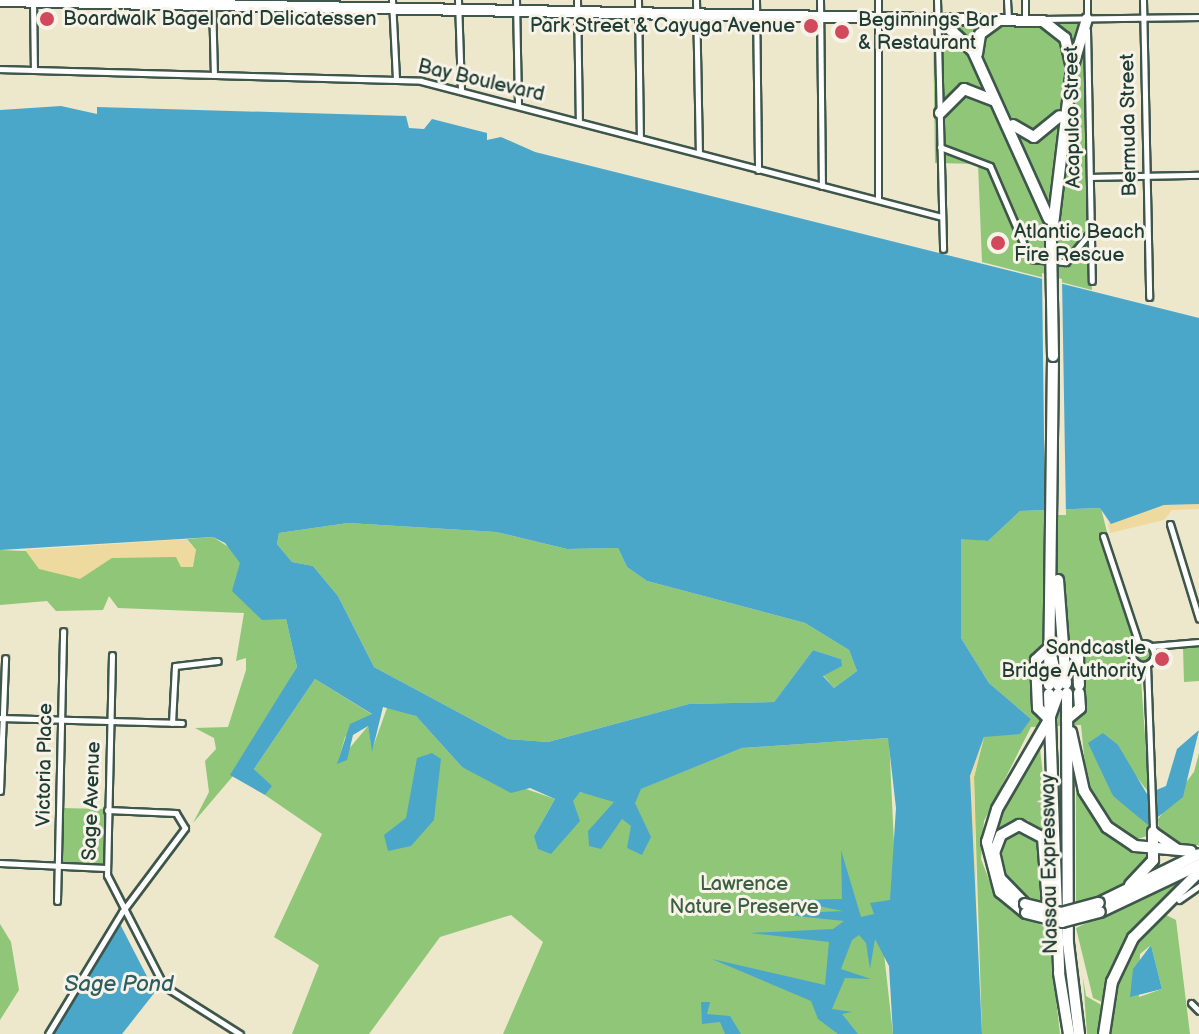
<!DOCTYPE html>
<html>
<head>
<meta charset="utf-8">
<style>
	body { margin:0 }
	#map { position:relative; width:1199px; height:1034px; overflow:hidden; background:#ede7cb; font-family:"Balsamiq Sans",sans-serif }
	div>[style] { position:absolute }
	.green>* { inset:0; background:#90c678 }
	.sand>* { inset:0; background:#eeda9e }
	.water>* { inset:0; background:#4ba7c9 }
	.pier>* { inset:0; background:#ede7cb }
	.roads { filter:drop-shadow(2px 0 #3e564b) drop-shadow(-2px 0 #3e564b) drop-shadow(0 2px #3e564b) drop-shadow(0 -2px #3e564b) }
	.street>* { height:5px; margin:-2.5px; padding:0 2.5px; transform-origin:2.5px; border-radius:2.5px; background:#fff }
	.street>.ring { margin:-2.5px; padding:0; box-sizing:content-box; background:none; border:5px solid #fff; border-radius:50% }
	.primary>* { height:9px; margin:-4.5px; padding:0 4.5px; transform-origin:4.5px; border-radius:4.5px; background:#fff }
	.highway>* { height:10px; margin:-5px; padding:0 5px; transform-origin:5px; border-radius:5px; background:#fff }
	.bridges { filter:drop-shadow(2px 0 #3e564b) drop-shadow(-2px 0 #3e564b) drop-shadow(0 2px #3e564b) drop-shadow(0 -2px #3e564b) }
	.highway-bridge>* { height:10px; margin:-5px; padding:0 5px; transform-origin:5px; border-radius:5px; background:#fff }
	.dots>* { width:22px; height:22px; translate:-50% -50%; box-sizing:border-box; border:4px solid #f7f3e8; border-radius:50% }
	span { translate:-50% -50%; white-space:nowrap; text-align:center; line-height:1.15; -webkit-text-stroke:6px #f7f3e8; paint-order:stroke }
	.poi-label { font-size:20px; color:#1f3d34 }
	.left { translate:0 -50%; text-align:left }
	.right { translate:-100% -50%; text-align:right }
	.street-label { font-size:20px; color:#1f3d34 }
	.park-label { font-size:20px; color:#3b5f45 }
	.water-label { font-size:22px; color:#2c5d61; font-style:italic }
</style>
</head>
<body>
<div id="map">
	<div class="green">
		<i style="clip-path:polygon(1087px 19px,1092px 290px,982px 262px,978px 164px,935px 163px,933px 20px)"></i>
		<i style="clip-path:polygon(1101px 508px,1135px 645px,1149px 644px,1155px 654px,1140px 665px,1149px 793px,1103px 733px,1105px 767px,1113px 796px,1148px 822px,1150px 835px,1135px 840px,1103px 815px,1087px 785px,1081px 725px,1031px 727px,984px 821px,981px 859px,995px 895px,1012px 912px,1048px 928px,1060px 1034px,982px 1034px,974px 777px,984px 737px,1031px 719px,989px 683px,961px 638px,961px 538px,988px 541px,1020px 511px)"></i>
		<i style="clip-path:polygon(348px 523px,496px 532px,567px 549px,618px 548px,627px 567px,647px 581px,805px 623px,849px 650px,857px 671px,834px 688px,823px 675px,841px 659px,813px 650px,774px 702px,689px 704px,548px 742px,508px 739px,374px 667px,338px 596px,313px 566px,292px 562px,277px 544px,279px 533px)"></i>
		<i style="clip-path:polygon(213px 537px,233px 550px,286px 619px,297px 667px,233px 776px,193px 823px,209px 792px,205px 761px,216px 749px,214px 738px,195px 728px,228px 727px,246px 670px,246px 658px,236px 661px,244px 613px,118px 608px,109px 596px,103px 610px,56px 611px,47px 601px,0 605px,0 550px,177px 557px,196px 550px,187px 539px)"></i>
		<i style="clip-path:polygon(1199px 646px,1199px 681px,1184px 682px,1183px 647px)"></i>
		<i style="clip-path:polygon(315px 679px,373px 715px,345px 737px,338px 762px,368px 726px,372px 750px,388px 705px,416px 716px,462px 767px,555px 799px,534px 836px,580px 792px,634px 803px,640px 789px,742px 748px,889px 738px,896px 886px,883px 945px,893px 1034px,503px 1034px,543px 942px,511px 915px,440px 937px,369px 1034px,292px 1034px,319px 965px,274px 937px,322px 834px,265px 795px,271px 786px,254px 769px)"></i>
		<i style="clip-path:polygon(1039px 740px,1049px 827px,1050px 848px,1028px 820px,994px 834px,990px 827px)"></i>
		<i style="clip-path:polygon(1199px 753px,1199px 845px,1181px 846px,1159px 832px,1158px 819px,1194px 772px)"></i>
		<i style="clip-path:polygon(1076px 779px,1083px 798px,1151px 857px,1127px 884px,1076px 907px)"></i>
		<i style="clip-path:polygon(60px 808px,107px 809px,105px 867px,58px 865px)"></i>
		<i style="clip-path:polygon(1019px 827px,1039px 836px,1048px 907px,1026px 899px,1000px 868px,1001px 838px)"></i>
		<i style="clip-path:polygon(1183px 877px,1130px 934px,1104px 1003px,1093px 998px,1076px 928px)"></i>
		<i style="clip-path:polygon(evenodd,1173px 898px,1166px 915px,1176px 920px,1190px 1034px,1108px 1034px,1120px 972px,1143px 930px,1173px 898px,1151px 945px,1162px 989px,1139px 997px,1140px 954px,1151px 945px)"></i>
		<i style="clip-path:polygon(0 924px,11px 942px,19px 990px,0 1020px)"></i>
		<i style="clip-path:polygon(1083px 977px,1086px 996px,1103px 1006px,1100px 1034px,1087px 1034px)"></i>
	</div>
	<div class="sand">
		<i style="clip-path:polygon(1199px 504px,1199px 509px,1172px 510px,1164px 520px,1110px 533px,1108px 523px,1164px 505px)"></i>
		<i style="clip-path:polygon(187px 539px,196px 550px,193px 567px,181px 567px,176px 557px,112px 558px,80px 579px,39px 569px,25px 550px)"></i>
		<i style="clip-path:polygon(984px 737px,974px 777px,978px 973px,968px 817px,970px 776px)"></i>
	</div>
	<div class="water">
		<i style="clip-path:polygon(evenodd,61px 106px,97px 114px,97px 107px,406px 116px,409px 128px,424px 129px,432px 119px,487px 133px,487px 140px,501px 137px,535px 152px,1199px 318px,1199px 504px,1164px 505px,1111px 524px,1100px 508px,1020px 511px,988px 541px,961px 539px,961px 638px,989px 683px,1031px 719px,1020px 734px,984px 737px,970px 776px,982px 1034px,893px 1034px,889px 966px,875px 939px,870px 969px,866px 943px,859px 935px,852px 940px,841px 969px,871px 979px,845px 978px,832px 1009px,852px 1012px,842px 1014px,858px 1034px,838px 1034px,818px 1019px,811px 1001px,712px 959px,825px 985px,829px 942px,750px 933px,833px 929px,844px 921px,777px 914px,843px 911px,788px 900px,842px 899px,841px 850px,861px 917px,874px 914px,870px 903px,890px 900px,896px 808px,888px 738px,742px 748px,641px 789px,635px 803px,651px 837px,642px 855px,627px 848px,631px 826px,622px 819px,601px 849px,589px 846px,588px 831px,614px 802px,580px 792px,573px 801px,580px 821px,551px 854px,538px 849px,534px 836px,555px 799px,530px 788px,511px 793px,462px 767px,416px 716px,383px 707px,372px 752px,368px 726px,353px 735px,347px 760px,337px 764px,350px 724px,372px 714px,315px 679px,254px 769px,272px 786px,265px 795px,230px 775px,297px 667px,286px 619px,262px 620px,232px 591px,240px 563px,225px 543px,213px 537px,0 550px,0 110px,61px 106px,348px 523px,496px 532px,567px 549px,618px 548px,627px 567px,647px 581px,805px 623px,849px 650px,857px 671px,834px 688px,823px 676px,842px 666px,841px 659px,813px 650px,774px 702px,689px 704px,548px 742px,508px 739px,374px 667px,338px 596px,313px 566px,292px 562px,277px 544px,279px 533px,348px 523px)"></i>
		<i style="clip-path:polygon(1199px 730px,1183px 797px,1148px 825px,1113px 796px,1088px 743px,1103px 733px,1118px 745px,1147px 794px,1166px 786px,1177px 749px)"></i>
		<i style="clip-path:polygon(432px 753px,441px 759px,434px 820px,411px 846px,388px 851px,384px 835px,406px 818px,417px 758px)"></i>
		<i style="clip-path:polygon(120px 924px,155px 992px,122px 1034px,54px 1034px)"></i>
		<i style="clip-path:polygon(1151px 945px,1162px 989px,1130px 997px,1133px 969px)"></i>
		<i style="clip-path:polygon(701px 1002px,710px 1002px,707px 1014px,730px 1016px,741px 1034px,725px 1034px,720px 1022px,702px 1024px)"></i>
	</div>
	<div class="pier">
		<i style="clip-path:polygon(1042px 273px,1062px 279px,1066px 515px,1045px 515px)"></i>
	</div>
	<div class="roads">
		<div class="street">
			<i style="left:212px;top:0;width:75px;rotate:88.5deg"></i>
			<i style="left:392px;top:0;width:80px;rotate:87.1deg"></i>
			<i style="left:458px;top:0;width:91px;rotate:88.1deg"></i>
			<i style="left:516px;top:0;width:106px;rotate:88.9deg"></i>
			<i style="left:577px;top:0;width:122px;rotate:89.1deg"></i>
			<i style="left:638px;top:0;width:138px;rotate:89.2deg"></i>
			<i style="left:696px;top:0;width:153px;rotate:88.9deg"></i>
			<i style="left:756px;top:0;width:170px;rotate:89.3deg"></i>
			<i style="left:820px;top:0;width:186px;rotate:89.4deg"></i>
			<i style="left:937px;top:0;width:249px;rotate:88.6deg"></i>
			<i style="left:1007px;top:0;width:19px;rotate:87deg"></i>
			<i style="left:1025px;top:0;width:19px;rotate:90deg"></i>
			<i style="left:1087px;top:0;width:20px;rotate:90deg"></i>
			<i style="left:1143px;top:0;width:297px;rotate:88.8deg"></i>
			<i style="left:33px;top:1px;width:69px;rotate:89.2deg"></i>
			<i style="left:1044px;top:19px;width:155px;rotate:-0.7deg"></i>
			<i style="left:1087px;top:30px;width:251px;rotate:88.9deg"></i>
			<i style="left:0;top:69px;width:421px;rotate:1.6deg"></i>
			<i style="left:421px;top:81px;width:538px;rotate:14.63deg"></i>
			<i style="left:940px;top:147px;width:53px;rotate:20.8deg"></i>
			<i style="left:990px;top:166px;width:101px;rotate:66.7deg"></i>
			<i style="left:1030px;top:259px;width:36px;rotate:5deg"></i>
			<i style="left:1066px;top:262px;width:38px;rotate:-51deg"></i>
			<i style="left:1090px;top:177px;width:109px;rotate:-1.1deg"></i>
			<i style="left:878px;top:200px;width:200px;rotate:-90deg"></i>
			<i style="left:1170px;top:524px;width:99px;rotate:73deg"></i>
			<i style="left:1103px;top:536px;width:114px;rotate:71.6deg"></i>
			<i class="ring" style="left:1132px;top:643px;width:17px;height:17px"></i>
			<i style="left:1152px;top:646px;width:47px;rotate:-4.9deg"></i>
			<i style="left:112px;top:655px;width:220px;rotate:91.3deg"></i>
			<i style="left:107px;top:875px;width:125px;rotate:62.8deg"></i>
			<i style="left:164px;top:986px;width:90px;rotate:32.3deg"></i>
			<i style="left:1147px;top:665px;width:166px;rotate:87.9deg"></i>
			<i style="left:0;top:718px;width:182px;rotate:1.6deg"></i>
			<i style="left:172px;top:723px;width:57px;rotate:-87deg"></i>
			<i style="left:175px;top:666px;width:43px;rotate:-6.6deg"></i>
			<i style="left:0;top:791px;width:133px;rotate:-87.8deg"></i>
			<i style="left:0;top:863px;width:106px;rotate:2.7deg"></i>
			<i style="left:1179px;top:900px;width:24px;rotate:-35deg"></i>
			<i style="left:57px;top:901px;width:270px;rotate:-88.7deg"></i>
			<i style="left:1191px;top:1003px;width:11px;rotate:45deg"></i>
			<i style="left:48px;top:1034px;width:143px;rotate:-58.8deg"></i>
			<i style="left:122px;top:912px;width:105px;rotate:-53.1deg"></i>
			<i style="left:185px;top:828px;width:17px;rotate:-121deg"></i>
			<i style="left:176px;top:813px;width:69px;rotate:-177.5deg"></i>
		</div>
		<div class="primary">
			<i style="left:1153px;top:832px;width:28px;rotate:35deg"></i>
		</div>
		<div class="highway">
			<i style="left:0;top:1px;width:1043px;rotate:1.1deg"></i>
			<i style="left:1043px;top:21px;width:28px;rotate:38deg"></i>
			<i style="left:1065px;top:38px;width:31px;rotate:77deg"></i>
			<i style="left:1072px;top:68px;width:175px;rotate:96.9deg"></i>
			<i style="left:939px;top:19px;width:47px;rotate:43.3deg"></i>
			<i style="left:973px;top:51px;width:184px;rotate:65.7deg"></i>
			<i style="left:977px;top:54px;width:20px;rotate:-81deg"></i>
			<i style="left:980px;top:34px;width:22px;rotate:-36deg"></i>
			<i style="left:1074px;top:62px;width:45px;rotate:-73.2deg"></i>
			<i style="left:940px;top:113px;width:34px;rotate:-45deg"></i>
			<i style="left:964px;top:89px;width:33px;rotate:21deg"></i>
			<i style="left:1013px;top:125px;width:24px;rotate:30deg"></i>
			<i style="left:1034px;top:137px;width:33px;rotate:-39deg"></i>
			<i style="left:1058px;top:580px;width:104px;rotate:85.6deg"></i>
			<i style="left:1049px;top:648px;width:18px;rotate:137deg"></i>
			<i style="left:1036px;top:660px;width:48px;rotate:87.6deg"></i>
			<i style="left:1038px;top:708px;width:16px;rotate:45deg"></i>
			<i style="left:1066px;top:648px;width:16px;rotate:40deg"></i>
			<i style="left:1078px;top:658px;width:27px;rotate:88deg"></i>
			<i style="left:1050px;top:650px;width:36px;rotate:77deg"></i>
			<i style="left:1049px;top:685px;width:329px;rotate:-89.3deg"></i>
			<i style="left:1067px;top:693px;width:250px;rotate:89.8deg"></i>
			<i style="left:1068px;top:943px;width:92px;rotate:83.1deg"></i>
			<i style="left:1049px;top:694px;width:279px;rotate:87.9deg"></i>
			<i style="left:1059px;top:973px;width:62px;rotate:80.7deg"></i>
			<i style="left:1049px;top:719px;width:27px;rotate:-70deg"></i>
			<i style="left:1067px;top:719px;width:17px;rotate:-40deg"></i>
			<i style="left:1080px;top:708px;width:15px;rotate:-94deg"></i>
			<i style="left:1071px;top:732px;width:60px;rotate:77.6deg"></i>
			<i style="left:1084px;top:791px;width:43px;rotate:57.4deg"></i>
			<i style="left:1107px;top:827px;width:34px;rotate:34deg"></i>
			<i style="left:1135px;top:846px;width:56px;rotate:5.1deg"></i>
			<i style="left:1130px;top:885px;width:34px;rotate:-47deg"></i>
			<i style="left:1153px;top:860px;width:28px;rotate:-90deg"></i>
			<i style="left:1099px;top:903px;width:111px;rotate:-26.1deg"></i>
			<i style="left:1025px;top:904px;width:36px;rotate:-134deg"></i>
			<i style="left:1000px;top:878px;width:26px;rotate:-103deg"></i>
			<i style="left:994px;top:853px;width:19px;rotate:-69deg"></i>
			<i style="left:1001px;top:835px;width:21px;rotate:-29deg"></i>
			<i style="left:1019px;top:825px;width:27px;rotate:28deg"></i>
			<i style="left:1043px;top:838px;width:80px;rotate:85.7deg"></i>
			<i style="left:1100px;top:912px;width:110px;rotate:-25.4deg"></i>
			<i style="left:1026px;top:913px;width:33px;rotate:-141deg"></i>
			<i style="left:1000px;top:892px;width:52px;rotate:-104.6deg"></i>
			<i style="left:987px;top:842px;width:34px;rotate:-73deg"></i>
			<i style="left:997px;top:809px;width:105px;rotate:-59.8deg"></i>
			<i style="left:1104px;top:1034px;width:53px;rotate:-81.3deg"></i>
			<i style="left:1112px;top:982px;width:49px;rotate:-64.5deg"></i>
			<i style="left:1133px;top:938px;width:93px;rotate:-45deg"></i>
		</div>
	</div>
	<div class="bridges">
		<div class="highway-bridge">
			<i style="left:1051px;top:242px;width:114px;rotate:89deg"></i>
			<i style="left:1025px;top:904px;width:37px;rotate:14deg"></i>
			<i style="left:1061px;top:913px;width:39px;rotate:-15deg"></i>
			<i style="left:1026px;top:913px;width:37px;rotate:14deg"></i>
			<i style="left:1062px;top:922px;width:39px;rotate:-15deg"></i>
		</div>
	</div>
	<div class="dots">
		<i style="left:47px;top:19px;background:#d1495b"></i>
		<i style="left:811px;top:26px;background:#d1495b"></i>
		<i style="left:842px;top:32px;background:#d1495b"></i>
		<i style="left:998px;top:243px;background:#d1495b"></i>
		<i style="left:1162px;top:659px;background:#d1495b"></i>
	</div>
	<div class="poi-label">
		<span class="left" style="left:63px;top:19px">Boardwalk Bagel and Delicatessen</span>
		<span class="left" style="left:858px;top:32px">Beginnings Bar<br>&amp; Restaurant</span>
		<span class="right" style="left:795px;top:26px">Park Street &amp; Cayuga Avenue</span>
		<span class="left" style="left:1014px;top:244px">Atlantic Beach<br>Fire Rescue</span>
		<span class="right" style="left:1146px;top:660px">Sandcastle<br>Bridge Authority</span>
	</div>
	<div class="street-label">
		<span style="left:481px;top:81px;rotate:13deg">Bay Boulevard</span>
		<span style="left:1073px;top:117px;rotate:-91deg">Acapulco Street</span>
		<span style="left:1129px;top:125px;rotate:-91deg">Bermuda Street</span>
		<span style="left:45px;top:765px;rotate:-89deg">Victoria Place</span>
		<span style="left:92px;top:801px;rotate:-88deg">Sage Avenue</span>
		<span style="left:1050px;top:864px;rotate:-91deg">Nassau Expressway</span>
	</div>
	<div class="park-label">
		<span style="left:744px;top:896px">Lawrence<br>Nature Preserve</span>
	</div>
	<div class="water-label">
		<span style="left:119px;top:985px">Sage Pond</span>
	</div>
</div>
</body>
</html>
